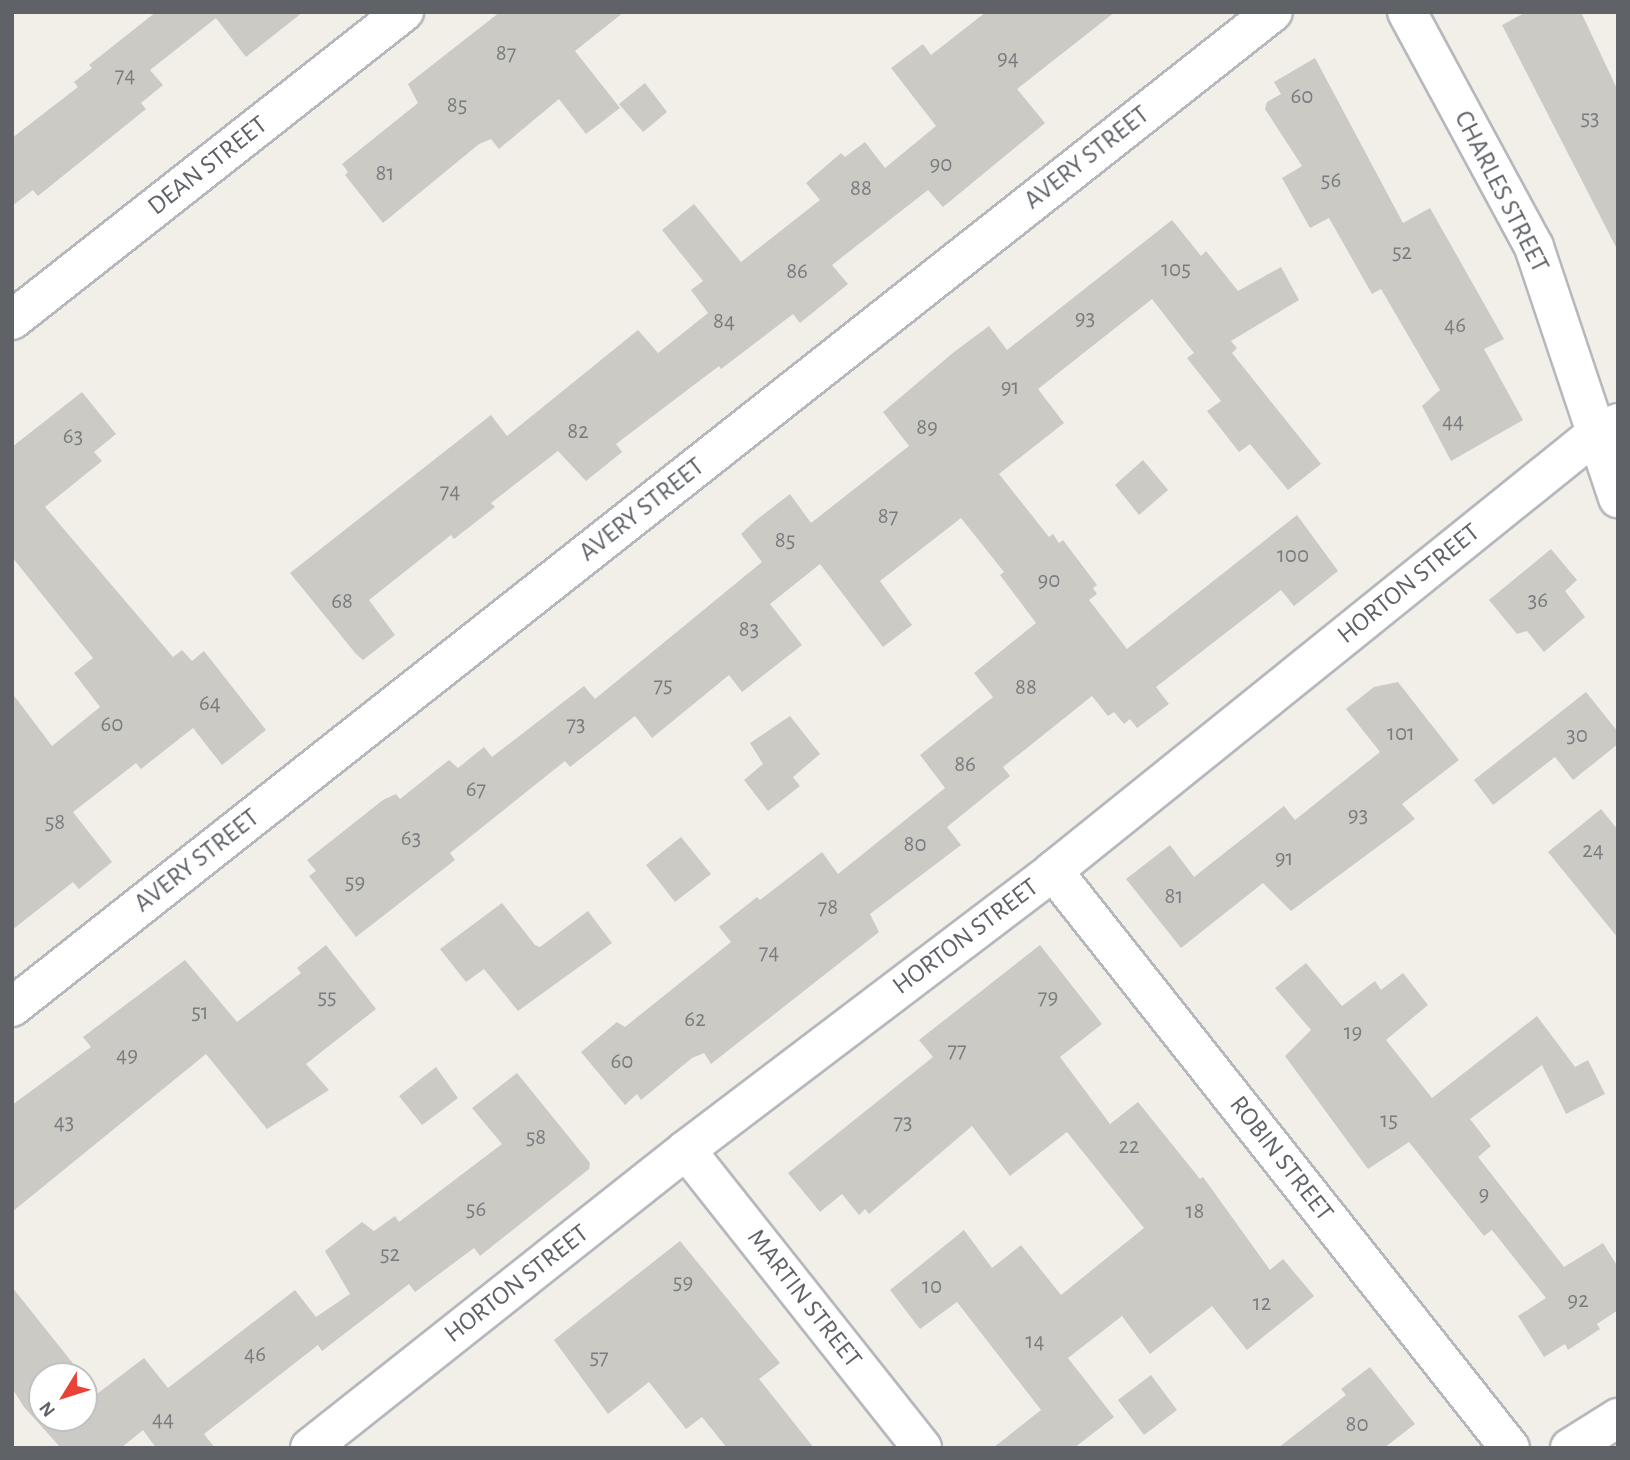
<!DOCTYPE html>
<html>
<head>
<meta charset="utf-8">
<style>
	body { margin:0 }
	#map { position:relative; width:1630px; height:1460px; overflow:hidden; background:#f1efe8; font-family:"Alegreya Sans",sans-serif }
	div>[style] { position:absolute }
	.building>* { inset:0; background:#cccac5 }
	.roads { filter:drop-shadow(2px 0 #b5b8bc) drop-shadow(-2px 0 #b5b8bc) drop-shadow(0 2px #b5b8bc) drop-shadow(0 -2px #b5b8bc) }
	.minor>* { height:38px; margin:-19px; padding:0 19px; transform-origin:19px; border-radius:19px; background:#fff }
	span { translate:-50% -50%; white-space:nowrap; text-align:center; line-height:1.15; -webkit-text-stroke:7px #fff; paint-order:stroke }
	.number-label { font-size:23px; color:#7a7d7f }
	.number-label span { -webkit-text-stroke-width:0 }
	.street-label { font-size:26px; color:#5f6368 }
	.frame { position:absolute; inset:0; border:14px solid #5f6368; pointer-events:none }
	.north { position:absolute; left:28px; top:1362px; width:70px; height:70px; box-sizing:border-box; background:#fff; border:2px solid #bfc1c3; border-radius:50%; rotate:232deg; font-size:19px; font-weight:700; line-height:28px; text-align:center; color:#5f6368 }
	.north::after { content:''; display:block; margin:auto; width:24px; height:32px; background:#ea4335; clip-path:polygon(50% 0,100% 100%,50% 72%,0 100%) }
</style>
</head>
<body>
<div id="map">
	<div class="building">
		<i style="clip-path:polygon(156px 12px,303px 12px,246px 57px,216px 18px,150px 70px,163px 85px,141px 103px,146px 109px,38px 196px,33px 190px,12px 206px,12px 138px,78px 87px,74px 82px,92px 68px,89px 65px)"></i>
		<i style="clip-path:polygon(500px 12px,624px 12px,575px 51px,620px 108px,586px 134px,559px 99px,499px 149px,491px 139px,479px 144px,383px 223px,345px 175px,348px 172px,342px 164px,418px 103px,408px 84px)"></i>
		<i style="clip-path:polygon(986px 12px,1115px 12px,1017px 89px,1045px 123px,943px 207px,928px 190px,832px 265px,848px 284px,800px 323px,793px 314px,721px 369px,719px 366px,616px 444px,622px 452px,586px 481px,558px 451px,491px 503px,495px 507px,454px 539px,451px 535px,369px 600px,395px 635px,363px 660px,356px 654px,290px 573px,491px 415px,507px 436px,638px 330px,658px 353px,708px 313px,691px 290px,703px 281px,662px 230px,694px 204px,741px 262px,820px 200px,806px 183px,841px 153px,845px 157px,865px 142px,885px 168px,936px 126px,891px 68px,923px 44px,931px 55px)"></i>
		<i style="clip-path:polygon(1526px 12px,1581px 12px,1618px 91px,1618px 251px,1502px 25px)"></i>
		<i style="clip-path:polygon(1315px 58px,1403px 223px,1430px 208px,1504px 339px,1484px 349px,1523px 420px,1451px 461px,1422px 406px,1440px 390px,1381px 289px,1372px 294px,1329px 218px,1310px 228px,1282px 178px,1302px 166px,1265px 109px,1267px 102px,1281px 94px,1274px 82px)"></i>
		<i style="clip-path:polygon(645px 83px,667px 112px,643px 132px,619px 104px)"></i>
		<i style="clip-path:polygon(1172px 220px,1201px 256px,1206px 251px,1238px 291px,1281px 267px,1299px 300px,1231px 341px,1237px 348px,1232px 353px,1321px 464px,1288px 490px,1250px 444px,1239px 452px,1207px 411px,1221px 401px,1187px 358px,1194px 353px,1152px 299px,1038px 389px,1064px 423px,999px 474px,1049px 537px,1053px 534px,1059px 543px,1063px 540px,1097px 585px,1093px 588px,1097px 594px,1089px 600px,1127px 649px,1297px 515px,1338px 571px,1294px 606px,1281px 590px,1156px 687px,1169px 704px,1137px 728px,1130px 719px,1124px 724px,1114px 712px,1108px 716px,1092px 696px,1003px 767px,1010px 776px,947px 827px,961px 845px,870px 914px,879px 932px,711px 1064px,704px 1053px,692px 1058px,641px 1100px,637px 1094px,625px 1105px,581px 1052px,617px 1022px,625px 1027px,731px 942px,719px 927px,757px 897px,760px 900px,822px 852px,838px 874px,945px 788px,920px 755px,993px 697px,974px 673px,1036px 623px,1000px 575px,1004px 572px,961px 518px,880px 581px,912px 625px,883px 647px,820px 564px,770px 604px,802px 645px,742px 692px,729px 675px,652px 738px,635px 716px,570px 767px,565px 761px,450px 853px,455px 860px,356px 937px,309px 876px,316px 871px,307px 860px,383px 800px,396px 794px,400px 799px,449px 760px,458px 768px,484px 747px,492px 757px,584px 686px,595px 699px,762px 562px,741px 534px,755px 521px,790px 494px,811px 523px,909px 446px,883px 412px,954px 352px,989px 326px,1007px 350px)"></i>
		<i style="clip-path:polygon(82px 392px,116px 434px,94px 452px,102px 461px,45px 507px,173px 657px,182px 650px,192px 661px,204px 651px,266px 730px,222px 765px,193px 728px,141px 769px,136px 763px,73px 812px,112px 862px,79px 889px,73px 882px,12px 930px,12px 693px,52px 746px,100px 707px,74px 673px,93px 658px,12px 557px,12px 447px)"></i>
		<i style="clip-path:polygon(1143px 460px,1168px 490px,1139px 515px,1115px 485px)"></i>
		<i style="clip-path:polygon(1551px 549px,1577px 580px,1565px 591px,1585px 617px,1544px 652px,1527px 631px,1517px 634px,1489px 600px)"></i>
		<i style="clip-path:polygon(1398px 682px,1459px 760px,1402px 804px,1415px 819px,1291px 911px,1263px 883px,1181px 948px,1126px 879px,1170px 845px,1194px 877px,1284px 806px,1295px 820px,1380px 752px,1346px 709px,1374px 687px)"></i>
		<i style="clip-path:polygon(1586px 692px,1618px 732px,1618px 744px,1573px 780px,1555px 757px,1493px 805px,1474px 780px)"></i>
		<i style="clip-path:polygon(790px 716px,820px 754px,793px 777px,800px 786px,768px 811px,744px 780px,763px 764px,750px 743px)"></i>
		<i style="clip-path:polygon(1601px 809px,1618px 830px,1618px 938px,1548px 852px)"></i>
		<i style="clip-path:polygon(681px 837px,711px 874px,675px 902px,646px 865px)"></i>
		<i style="clip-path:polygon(502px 903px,535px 945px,540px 947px,588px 911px,612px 943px,518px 1011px,484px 969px,466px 982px,440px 949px)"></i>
		<i style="clip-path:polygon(326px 945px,376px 1009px,306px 1064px,329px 1090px,267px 1129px,206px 1054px,12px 1212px,12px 1105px,91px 1047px,83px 1037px,185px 960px,237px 1022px,301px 973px,297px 968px)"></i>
		<i style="clip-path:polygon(1040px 945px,1102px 1024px,1060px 1057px,1110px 1124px,1138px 1102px,1200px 1179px,1203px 1177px,1270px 1270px,1283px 1259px,1314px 1296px,1247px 1350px,1212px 1306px,1150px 1354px,1122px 1316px,1068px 1358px,1114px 1417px,1074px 1448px,993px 1448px,1041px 1410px,957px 1302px,920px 1329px,890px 1290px,964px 1230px,992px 1268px,1021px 1245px,1061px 1295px,1144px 1228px,1067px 1132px,1010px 1176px,972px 1126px,869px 1214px,865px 1209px,859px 1215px,842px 1194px,820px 1212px,788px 1173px,933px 1057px,919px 1040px)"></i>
		<i style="clip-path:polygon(1306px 963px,1342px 1006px,1375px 981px,1381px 990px,1403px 973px,1428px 1005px,1386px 1040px,1432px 1098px,1537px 1016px,1575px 1067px,1588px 1060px,1605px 1094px,1566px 1114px,1542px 1065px,1470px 1119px,1491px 1146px,1478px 1157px,1564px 1267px,1603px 1243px,1618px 1267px,1618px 1310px,1597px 1324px,1600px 1329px,1568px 1350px,1565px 1344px,1544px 1357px,1518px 1316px,1546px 1298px,1492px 1230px,1484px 1236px,1409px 1142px,1368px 1169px,1285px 1056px,1311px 1030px,1275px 988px)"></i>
		<i style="clip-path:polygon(436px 1067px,458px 1098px,422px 1125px,399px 1096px)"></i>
		<i style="clip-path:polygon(517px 1073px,590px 1163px,589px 1169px,480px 1256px,474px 1248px,415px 1292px,409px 1284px,322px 1351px,318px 1345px,204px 1434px,215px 1448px,156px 1448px,143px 1430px,121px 1448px,61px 1448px,24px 1407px,12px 1388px,12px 1287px,83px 1376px,42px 1376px,42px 1418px,84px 1418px,84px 1378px,97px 1394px,144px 1358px,168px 1388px,295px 1290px,316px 1317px,350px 1294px,325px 1251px,362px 1222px,374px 1231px,395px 1216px,399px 1222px,502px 1144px,472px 1108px)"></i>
		<i style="clip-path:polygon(680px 1241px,780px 1363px,759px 1379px,814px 1448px,727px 1448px,702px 1417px,686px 1429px,649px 1382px,608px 1414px,554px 1340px)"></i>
		<i style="clip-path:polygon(1370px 1367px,1415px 1424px,1384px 1448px,1278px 1448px,1346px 1395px,1341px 1389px)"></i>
		<i style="clip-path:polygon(1151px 1375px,1177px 1410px,1144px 1435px,1118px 1400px)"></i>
	</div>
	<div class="roads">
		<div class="minor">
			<i style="left:1407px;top:12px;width:267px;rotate:61.6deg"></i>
			<i style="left:1534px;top:247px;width:265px;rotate:71.5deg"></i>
			<i style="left:12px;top:320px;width:499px;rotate:-38.2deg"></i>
			<i style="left:1053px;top:871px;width:736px;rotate:51.62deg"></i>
			<i style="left:12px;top:1007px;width:1606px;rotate:-38.28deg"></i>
			<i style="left:686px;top:1150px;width:380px;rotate:51.6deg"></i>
			<i style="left:310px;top:1448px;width:480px;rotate:-38.4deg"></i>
			<i style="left:686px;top:1150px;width:461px;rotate:-37.2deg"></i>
			<i style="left:1053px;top:871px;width:700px;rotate:-38.85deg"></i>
			<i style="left:1598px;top:432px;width:22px;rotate:-24deg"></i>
			<i style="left:1570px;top:1448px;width:57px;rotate:-32deg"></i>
		</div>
	</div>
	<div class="number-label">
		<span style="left:506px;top:54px">87</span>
		<span style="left:1008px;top:59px">94</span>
		<span style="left:125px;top:76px">74</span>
		<span style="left:1302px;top:97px">60</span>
		<span style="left:457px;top:106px">85</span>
		<span style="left:1590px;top:119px">53</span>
		<span style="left:941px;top:165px">90</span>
		<span style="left:385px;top:174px">81</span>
		<span style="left:1331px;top:181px">56</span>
		<span style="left:861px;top:189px">88</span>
		<span style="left:1402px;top:253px">52</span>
		<span style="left:1176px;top:270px">105</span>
		<span style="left:797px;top:272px">86</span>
		<span style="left:1085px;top:319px">93</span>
		<span style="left:724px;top:322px">84</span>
		<span style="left:1455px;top:326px">46</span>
		<span style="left:1010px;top:388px">91</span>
		<span style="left:1453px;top:422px">44</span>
		<span style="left:927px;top:428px">89</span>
		<span style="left:578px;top:432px">82</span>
		<span style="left:73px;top:437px">63</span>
		<span style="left:450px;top:492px">74</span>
		<span style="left:888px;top:517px">87</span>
		<span style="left:785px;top:541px">85</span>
		<span style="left:1293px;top:556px">100</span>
		<span style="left:1049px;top:581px">90</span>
		<span style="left:1538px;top:601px">36</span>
		<span style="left:342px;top:602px">68</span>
		<span style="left:749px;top:630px">83</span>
		<span style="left:663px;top:686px">75</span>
		<span style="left:1026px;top:688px">88</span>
		<span style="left:210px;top:704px">64</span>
		<span style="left:112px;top:725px">60</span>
		<span style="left:576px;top:725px">73</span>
		<span style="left:1401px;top:734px">101</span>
		<span style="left:1577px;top:736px">30</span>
		<span style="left:965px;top:765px">86</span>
		<span style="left:476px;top:790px">67</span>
		<span style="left:1358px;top:816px">93</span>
		<span style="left:55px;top:823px">58</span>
		<span style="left:411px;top:839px">63</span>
		<span style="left:915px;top:845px">80</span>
		<span style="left:1593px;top:851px">24</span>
		<span style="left:1284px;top:859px">91</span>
		<span style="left:355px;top:883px">59</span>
		<span style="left:1174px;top:897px">81</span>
		<span style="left:828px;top:908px">78</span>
		<span style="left:769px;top:953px">74</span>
		<span style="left:327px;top:998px">55</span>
		<span style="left:1048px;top:998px">79</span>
		<span style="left:200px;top:1013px">51</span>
		<span style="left:695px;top:1020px">62</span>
		<span style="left:1353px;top:1033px">19</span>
		<span style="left:957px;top:1051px">77</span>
		<span style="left:127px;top:1056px">49</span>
		<span style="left:622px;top:1062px">60</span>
		<span style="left:1389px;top:1121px">15</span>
		<span style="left:64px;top:1123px">43</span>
		<span style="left:903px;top:1123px">73</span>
		<span style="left:536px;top:1138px">58</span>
		<span style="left:1129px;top:1147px">22</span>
		<span style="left:1484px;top:1195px">9</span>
		<span style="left:476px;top:1210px">56</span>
		<span style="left:1195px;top:1212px">18</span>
		<span style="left:390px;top:1255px">52</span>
		<span style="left:683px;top:1283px">59</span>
		<span style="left:932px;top:1287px">10</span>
		<span style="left:1578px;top:1301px">92</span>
		<span style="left:1262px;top:1304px">12</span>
		<span style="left:1035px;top:1342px">14</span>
		<span style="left:255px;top:1355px">46</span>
		<span style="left:599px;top:1358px">57</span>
		<span style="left:163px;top:1420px">44</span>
		<span style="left:1357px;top:1425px">80</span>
	</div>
	<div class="street-label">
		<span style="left:1087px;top:158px;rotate:-38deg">AVERY STREET</span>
		<span style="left:208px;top:166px;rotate:-38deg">DEAN STREET</span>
		<span style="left:1501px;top:192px;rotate:63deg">CHARLES STREET</span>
		<span style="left:642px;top:510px;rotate:-38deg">AVERY STREET</span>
		<span style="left:1409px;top:584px;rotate:-39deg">HORTON STREET</span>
		<span style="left:197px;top:861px;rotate:-38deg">AVERY STREET</span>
		<span style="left:966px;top:937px;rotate:-37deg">HORTON STREET</span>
		<span style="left:1281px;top:1159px;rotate:52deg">ROBIN STREET</span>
		<span style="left:517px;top:1284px;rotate:-38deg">HORTON STREET</span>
		<span style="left:804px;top:1299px;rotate:52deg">MARTIN STREET</span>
	</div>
	<div class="frame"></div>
	<div class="north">N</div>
</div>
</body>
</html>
